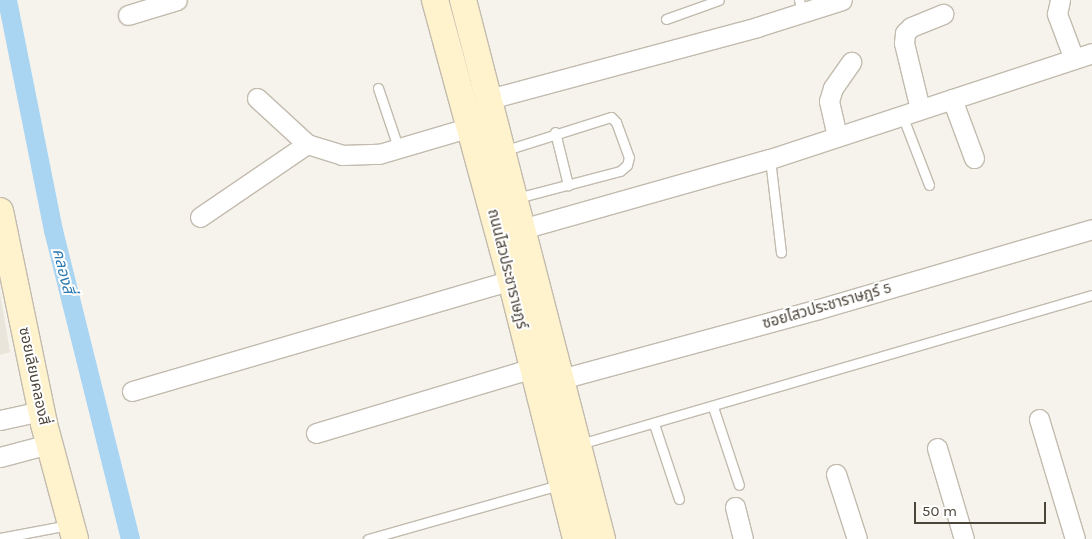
<!DOCTYPE html>
<html>
<head>
<meta charset="utf-8">
<style>
	body { margin:0 }
	#map { position:relative; width:1092px; height:539px; overflow:hidden; background:#f6f3ec; font-family:Karla,"Noto Sans Thai",sans-serif }
	div>[style] { position:absolute }
	.residential>* { inset:0; background:#eae5da }
	.canal>* { height:19px; margin:-9.5px; padding:0 9.5px; transform-origin:9.5px; border-radius:9.5px; background:#a9d4f2 }
	.roads { filter:drop-shadow(1px 0 #c2bbae) drop-shadow(-1px 0 #c2bbae) drop-shadow(0 1px #c2bbae) drop-shadow(0 -1px #c2bbae) }
	.lane>* { height:9px; margin:-4.5px; padding:0 4.5px; transform-origin:4.5px; border-radius:4.5px; background:#fff }
	.street>* { height:19px; margin:-9.5px; padding:0 9.5px; transform-origin:9.5px; border-radius:9.5px; background:#fff }
	.secondary>* { height:26px; margin:-13px; padding:0 13px; transform-origin:13px; border-radius:13px; background:#fff3cd }
	span { translate:-50% -50%; white-space:nowrap; text-align:center; line-height:1.15; -webkit-text-stroke:4px #fff; paint-order:stroke }
	.street-label { font-size:15px; color:#4b4439 }
	.water-label { font-size:16px; color:#2e7ab2; font-style:italic }
	.scale { position:absolute; left:914px; top:502px; width:132px; height:22px; box-sizing:border-box; border:2px solid #4b4439; border-top:0; padding-left:6px; font-size:15px; line-height:18px; white-space:nowrap; color:#4b4439; -webkit-text-stroke:4px #fff; paint-order:stroke }
</style>
</head>
<body>
<div id="map">
	<div class="residential">
		<i style="clip-path:polygon(0 293px,10px 352px,0 355px)"></i>
	</div>
	<div class="canal">
		<i style="left:7px;top:0;width:235px;rotate:78.7deg"></i>
		<i style="left:53px;top:230px;width:318px;rotate:76deg"></i>
	</div>
	<div class="roads">
		<div class="lane">
			<i style="left:799px;top:0;width:14px;rotate:73deg"></i>
			<i style="left:666px;top:19px;width:56px;rotate:-19.7deg"></i>
			<i style="left:378px;top:88px;width:62px;rotate:71.3deg"></i>
			<i style="left:902px;top:115px;width:75px;rotate:68.9deg"></i>
			<i style="left:555px;top:132px;width:55px;rotate:76.2deg"></i>
			<i style="left:503px;top:151px;width:113px;rotate:-17.5deg"></i>
			<i style="left:611px;top:117px;width:7px;rotate:45deg"></i>
			<i style="left:616px;top:122px;width:37px;rotate:70deg"></i>
			<i style="left:629px;top:157px;width:8px;rotate:104deg"></i>
			<i style="left:627px;top:165px;width:9px;rotate:139deg"></i>
			<i style="left:620px;top:171px;width:106px;rotate:165.3deg"></i>
			<i style="left:770px;top:159px;width:94px;rotate:83.3deg"></i>
			<i style="left:713px;top:407px;width:82px;rotate:71.6deg"></i>
			<i style="left:654px;top:424px;width:79px;rotate:71.6deg"></i>
			<i style="left:580px;top:444px;width:533px;rotate:-16.23deg"></i>
			<i style="left:0;top:538px;width:69px;rotate:-10.8deg"></i>
			<i style="left:368px;top:539px;width:198px;rotate:-15.8deg"></i>
		</div>
		<div class="street">
			<i style="left:1060px;top:0;width:14px;rotate:102deg"></i>
			<i style="left:1057px;top:14px;width:48px;rotate:69.3deg"></i>
			<i style="left:128px;top:15px;width:51px;rotate:-17deg"></i>
			<i style="left:257px;top:98px;width:68px;rotate:42.6deg"></i>
			<i style="left:307px;top:144px;width:37px;rotate:17deg"></i>
			<i style="left:342px;top:155px;width:37px;rotate:-2deg"></i>
			<i style="left:379px;top:154px;width:95px;rotate:-16.5deg"></i>
			<i style="left:489px;top:99px;width:278px;rotate:-15deg"></i>
			<i style="left:757px;top:27px;width:89px;rotate:-17.6deg"></i>
			<i style="left:952px;top:99px;width:63px;rotate:69.6deg"></i>
			<i style="left:920px;top:109px;width:68px;rotate:-103.6deg"></i>
			<i style="left:904px;top:43px;width:10px;rotate:-84deg"></i>
			<i style="left:905px;top:33px;width:8px;rotate:-45deg"></i>
			<i style="left:911px;top:27px;width:35px;rotate:-22deg"></i>
			<i style="left:837px;top:136px;width:36px;rotate:-103deg"></i>
			<i style="left:829px;top:101px;width:14px;rotate:-73deg"></i>
			<i style="left:833px;top:88px;width:32px;rotate:-55deg"></i>
			<i style="left:200px;top:217px;width:130px;rotate:-34.3deg"></i>
			<i style="left:522px;top:229px;width:258px;rotate:-15.8deg"></i>
			<i style="left:770px;top:159px;width:339px;rotate:-18.2deg"></i>
			<i style="left:561px;top:379px;width:267px;rotate:-15.2deg"></i>
			<i style="left:819px;top:309px;width:284px;rotate:-16.3deg"></i>
			<i style="left:132px;top:391px;width:395px;rotate:-16.3deg"></i>
			<i style="left:1039px;top:419px;width:125px;rotate:73.3deg"></i>
			<i style="left:0;top:420px;width:42px;rotate:-12.4deg"></i>
			<i style="left:316px;top:433px;width:226px;rotate:-16.7deg"></i>
			<i style="left:937px;top:448px;width:95px;rotate:73.5deg"></i>
			<i style="left:0;top:457px;width:51px;rotate:-14.9deg"></i>
			<i style="left:836px;top:474px;width:68px;rotate:72.1deg"></i>
			<i style="left:735px;top:507px;width:33px;rotate:76deg"></i>
		</div>
		<div class="secondary">
			<i style="left:435px;top:0;width:290px;rotate:74.8deg"></i>
			<i style="left:511px;top:280px;width:267px;rotate:75.9deg"></i>
			<i style="left:463px;top:0;width:557px;rotate:75.54deg"></i>
			<i style="left:0;top:211px;width:217px;rotate:78.3deg"></i>
			<i style="left:44px;top:424px;width:119px;rotate:74.9deg"></i>
		</div>
	</div>
	<div class="street-label">
		<span style="left:507px;top:269px;rotate:76deg">ถนนไสวประชาราษฎร์</span>
		<span style="left:827px;top:306px;rotate:-16deg">ซอยไสวประชาราษฎร์ 5</span>
		<span style="left:34px;top:376px;rotate:78deg">ซอยเลียบคลองสี่</span>
	</div>
	<div class="water-label">
		<span style="left:63px;top:271px;rotate:76deg">คลองสี่</span>
	</div>
	<div class="scale">50 m</div>
</div>
</body>
</html>
